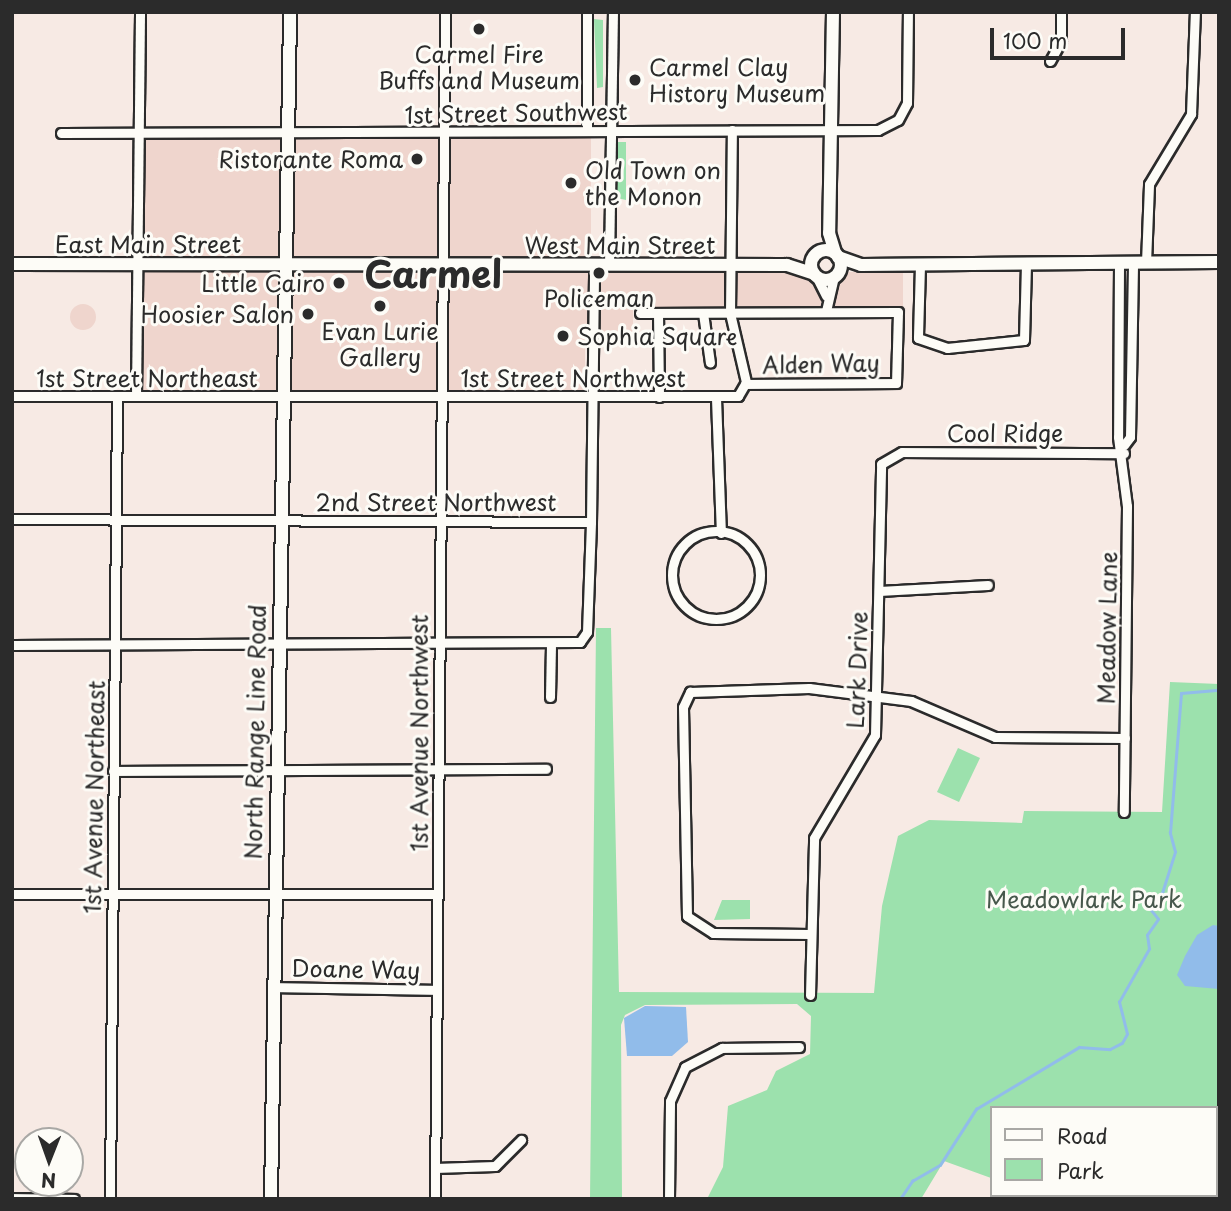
<!DOCTYPE html>
<html>
<head>
<meta charset="utf-8">
<style>
	body { margin:0 }
	#map { position:relative; width:1231px; height:1211px; overflow:hidden; background:#f7eae4; font-family:"Playpen Sans",sans-serif }
	div>[style] { position:absolute }
	.built>* { inset:0; background:#efd5cd }
	.round { border-radius:50% }
	.green>* { inset:0; background:#9ce1ad }
	.water>* { inset:0; background:#91bcea }
	.stream>* { height:2.5px; margin:-1.25px; padding:0 1.25px; transform-origin:1.25px; border-radius:1.25px; background:#91bcea }
	.roads { filter:drop-shadow(2px 0 #2b2b2b) drop-shadow(-2px 0 #2b2b2b) drop-shadow(0 2px #2b2b2b) drop-shadow(0 -2px #2b2b2b) }
	.street>* { height:9px; margin:-4.5px; padding:0 4.5px; transform-origin:4.5px; border-radius:4.5px; background:#fdfcf7 }
	.street>.ring { margin:-4.5px; padding:0; box-sizing:content-box; background:none; border:9px solid #fdfcf7; border-radius:50% }
	.secondary>* { height:12px; margin:-6px; padding:0 6px; transform-origin:6px; border-radius:6px; background:#fdfcf7 }
	.secondary>.ring { margin:-6px; padding:0; box-sizing:content-box; background:none; border:12px solid #fdfcf7; border-radius:50% }
	.dots>* { width:19px; height:19px; translate:-50% -50%; box-sizing:border-box; border:4px solid #fdfcf7; border-radius:50% }
	span { translate:-50% -50%; white-space:nowrap; text-align:center; line-height:1.15; -webkit-text-stroke:6px #fdfcf7; paint-order:stroke }
	.poi-label { font-size:23px; color:#2b2b2b }
	.left { translate:0 -50%; text-align:left }
	.right { translate:-100% -50%; text-align:right }
	.street-label { font-size:23px; color:#2b2b2b }
	.park-label { font-size:23px; color:#47584c }
	.town-label { font-size:37px; color:#2b2b2b; font-weight:700 }
	.frame { position:absolute; inset:0; border:14px solid #2b2b2b; pointer-events:none }
	.legend { position:absolute; left:990px; top:1106px; width:228px; height:91px; box-sizing:border-box; background:#fdfcf7; border:2px solid #a9a8a5; margin:0; padding:9px 12px; list-style:none; font-size:21px; color:#2b2b2b }
	.legend li { display:flex; align-items:center; gap:14px; height:35px }
	.legend b { width:35px; border:2px solid #a9a8a5 }
	.north { position:absolute; left:14px; top:1127px; width:70px; height:70px; box-sizing:border-box; background:#fdfcf7; border:2px solid #a9a8a5; border-radius:50%; rotate:181deg; font-size:19px; font-weight:700; line-height:28px; text-align:center; color:#2b2b2b }
	.north::after { content:''; display:block; margin:auto; width:24px; height:32px; background:#2b2b2b; clip-path:polygon(50% 0,100% 100%,50% 72%,0 100%) }
	.scale { position:absolute; left:990px; top:28px; width:135px; height:32px; box-sizing:border-box; border:4px solid #2b2b2b; border-top:0; padding-left:9px; font-size:21px; line-height:24px; white-space:nowrap; color:#2b2b2b; -webkit-text-stroke:5px #fdfcf7; paint-order:stroke }
</style>
</head>
<body>
<div id="map">
	<div class="built">
		<i style="clip-path:polygon(142px 137px,591px 137px,591px 272px,903px 272px,903px 309px,633px 309px,633px 333px,585px 334px,585px 392px,142px 392px)"></i>
		<i class="round" style="left:70px;top:304px;width:26px;height:26px"></i>
	</div>
	<div class="green">
		<i style="clip-path:polygon(594px 19px,603px 20px,603px 87px,597px 88px)"></i>
		<i style="clip-path:polygon(617px 142px,626px 142px,626px 200px,617px 198px)"></i>
		<i style="clip-path:polygon(596px 628px,611px 628px,619px 992px,874px 993px,882px 906px,898px 836px,929px 820px,1022px 823px,1024px 811px,1162px 812px,1170px 682px,1219px 684px,1219px 1150px,1215px 1108px,991px 1108px,991px 1178px,944px 1161px,921px 1199px,707px 1199px,723px 1167px,728px 1106px,767px 1090px,776px 1071px,810px 1054px,811px 1016px,797px 1004px,645px 1005px,625px 1015px,621px 1025px,622px 1199px,590px 1199px)"></i>
		<i style="clip-path:polygon(958px 748px,980px 758px,959px 802px,937px 792px)"></i>
		<i style="clip-path:polygon(722px 900px,750px 900px,750px 919px,714px 920px)"></i>
	</div>
	<div class="water">
		<i style="clip-path:polygon(1213px 925px,1219px 926px,1219px 989px,1185px 986px,1177px 975px,1185px 956px,1197px 935px)"></i>
		<i style="clip-path:polygon(645px 1006px,686px 1007px,688px 1042px,672px 1056px,627px 1056px,624px 1018px)"></i>
	</div>
	<div class="stream">
		<i style="left:900px;top:1199px;width:22px;rotate:-56deg"></i>
		<i style="left:912px;top:1181px;width:32px;rotate:-30deg"></i>
		<i style="left:940px;top:1165px;width:67px;rotate:-57.3deg"></i>
		<i style="left:976px;top:1109px;width:120px;rotate:-31deg"></i>
		<i style="left:1079px;top:1047px;width:31px;rotate:4deg"></i>
		<i style="left:1110px;top:1049px;width:13px;rotate:-27deg"></i>
		<i style="left:1122px;top:1043px;width:10px;rotate:-61deg"></i>
		<i style="left:1127px;top:1034px;width:33px;rotate:-104deg"></i>
		<i style="left:1119px;top:1002px;width:61px;rotate:-60.5deg"></i>
		<i style="left:1149px;top:949px;width:14px;rotate:-98deg"></i>
		<i style="left:1147px;top:935px;width:19px;rotate:-55deg"></i>
		<i style="left:1158px;top:919px;width:14px;rotate:-129deg"></i>
		<i style="left:1149px;top:908px;width:20px;rotate:-49deg"></i>
		<i style="left:1162px;top:893px;width:43px;rotate:-72.4deg"></i>
		<i style="left:1175px;top:852px;width:20px;rotate:-105deg"></i>
		<i style="left:1170px;top:833px;width:140px;rotate:-85.5deg"></i>
		<i style="left:1181px;top:693px;width:38px;rotate:-5deg"></i>
	</div>
	<div class="roads">
		<div class="street">
			<i style="left:587px;top:12px;width:119px;rotate:90deg"></i>
			<i style="left:1050px;top:61px;width:23px;rotate:-61deg"></i>
			<i style="left:1061px;top:41px;width:29px;rotate:-90deg"></i>
			<i style="left:61px;top:133px;width:817px;rotate:-0.21deg"></i>
			<i style="left:878px;top:130px;width:22px;rotate:-27deg"></i>
			<i style="left:898px;top:120px;width:19px;rotate:-62deg"></i>
			<i style="left:907px;top:103px;width:91px;rotate:-89.4deg"></i>
			<i style="left:1146px;top:263px;width:79px;rotate:-87.8deg"></i>
			<i style="left:1149px;top:184px;width:82px;rotate:-59deg"></i>
			<i style="left:1191px;top:114px;width:102px;rotate:-87.8deg"></i>
			<i style="left:1119px;top:264px;width:173px;rotate:90.3deg"></i>
			<i style="left:1118px;top:437px;width:70px;rotate:82.6deg"></i>
			<i style="left:1127px;top:506px;width:306px;rotate:90.6deg"></i>
			<i style="left:609px;top:265px;width:253px;rotate:-89.1deg"></i>
			<i style="left:920px;top:265px;width:73px;rotate:91.6deg"></i>
			<i style="left:918px;top:338px;width:31px;rotate:19deg"></i>
			<i style="left:947px;top:348px;width:77px;rotate:-5.9deg"></i>
			<i style="left:1024px;top:340px;width:76px;rotate:-88.5deg"></i>
			<i style="left:816px;top:276px;width:22px;rotate:63deg"></i>
			<i style="left:826px;top:311px;width:35px;rotate:-77deg"></i>
			<i style="left:640px;top:313px;width:258px;rotate:-0.2deg"></i>
			<i style="left:898px;top:312px;width:71px;rotate:91.6deg"></i>
			<i style="left:896px;top:383px;width:151px;rotate:179.6deg"></i>
			<i style="left:658px;top:313px;width:84px;rotate:89.3deg"></i>
			<i style="left:703px;top:313px;width:50px;rotate:82deg"></i>
			<i style="left:12px;top:396px;width:726px"></i>
			<i style="left:738px;top:396px;width:16px;rotate:-60deg"></i>
			<i style="left:746px;top:382px;width:71px;rotate:-103.1deg"></i>
			<i style="left:730px;top:313px;width:183px;rotate:-89.4deg"></i>
			<i style="left:136px;top:396px;width:384px;rotate:-89.4deg"></i>
			<i style="left:716px;top:398px;width:135px;rotate:87.9deg"></i>
			<i style="left:1124px;top:445px;width:10px;rotate:-53deg"></i>
			<i style="left:1130px;top:437px;width:174px;rotate:-89deg"></i>
			<i style="left:12px;top:519px;width:579px;rotate:0.3deg"></i>
			<i class="ring" style="left:672px;top:531px;width:79px;height:79px"></i>
			<i style="left:879px;top:591px;width:109px;rotate:-3.2deg"></i>
			<i style="left:12px;top:645px;width:568px;rotate:-0.3deg"></i>
			<i style="left:580px;top:642px;width:12px;rotate:-55deg"></i>
			<i style="left:587px;top:632px;width:110px;rotate:-87.9deg"></i>
			<i style="left:591px;top:522px;width:257px;rotate:-89.3deg"></i>
			<i style="left:550px;top:697px;width:53px;rotate:-88.9deg"></i>
			<i style="left:113px;top:771px;width:433px;rotate:-0.3deg"></i>
			<i style="left:12px;top:894px;width:426px"></i>
			<i style="left:810px;top:934px;width:97px;rotate:-179.4deg"></i>
			<i style="left:713px;top:933px;width:31px;rotate:-147deg"></i>
			<i style="left:687px;top:916px;width:209px;rotate:-91.1deg"></i>
			<i style="left:683px;top:707px;width:17px;rotate:-65deg"></i>
			<i style="left:690px;top:692px;width:119px;rotate:-1.9deg"></i>
			<i style="left:809px;top:688px;width:103px;rotate:7.3deg"></i>
			<i style="left:911px;top:701px;width:91px;rotate:23.2deg"></i>
			<i style="left:995px;top:737px;width:130px;rotate:0.4deg"></i>
			<i style="left:273px;top:987px;width:164px;rotate:1deg"></i>
			<i style="left:810px;top:995px;width:157px;rotate:-88.5deg"></i>
			<i style="left:814px;top:838px;width:120px;rotate:-59.4deg"></i>
			<i style="left:875px;top:735px;width:271px;rotate:-88.7deg"></i>
			<i style="left:881px;top:464px;width:24px;rotate:-30deg"></i>
			<i style="left:902px;top:452px;width:222px;rotate:0.3deg"></i>
			<i style="left:435px;top:1168px;width:60px;rotate:-1.9deg"></i>
			<i style="left:495px;top:1166px;width:37px;rotate:-45deg"></i>
			<i style="left:12px;top:1198px;width:62px;rotate:0.9deg"></i>
			<i style="left:110px;top:1199px;width:803px;rotate:-89.5deg"></i>
			<i style="left:435px;top:1199px;width:1187px;rotate:-89.52deg"></i>
			<i style="left:669px;top:1199px;width:98px;rotate:-89.4deg"></i>
			<i style="left:670px;top:1101px;width:37px;rotate:-66deg"></i>
			<i style="left:685px;top:1067px;width:42px;rotate:-27.2deg"></i>
			<i style="left:722px;top:1048px;width:77px;rotate:-0.7deg"></i>
		</div>
		<div class="secondary">
			<i style="left:833px;top:12px;width:221px;rotate:91deg"></i>
			<i style="left:829px;top:233px;width:21px;rotate:73deg"></i>
			<i class="ring" style="left:811px;top:250px;width:18px;height:18px"></i>
			<i style="left:838px;top:257px;width:24px;rotate:19deg"></i>
			<i style="left:861px;top:265px;width:358px;rotate:-0.5deg"></i>
			<i style="left:12px;top:264px;width:775px;rotate:0.07deg"></i>
			<i style="left:787px;top:265px;width:28px;rotate:18deg"></i>
			<i style="left:271px;top:1199px;width:1187px;rotate:-89.08deg"></i>
		</div>
	</div>
	<div class="dots">
		<i style="left:479px;top:29px;background:#2b2b2b"></i>
		<i style="left:635px;top:80px;background:#2b2b2b"></i>
		<i style="left:417px;top:159px;background:#2b2b2b"></i>
		<i style="left:571px;top:183px;background:#2b2b2b"></i>
		<i style="left:599px;top:273px;background:#2b2b2b"></i>
		<i style="left:339px;top:283px;background:#2b2b2b"></i>
		<i style="left:380px;top:306px;background:#2b2b2b"></i>
		<i style="left:308px;top:314px;background:#2b2b2b"></i>
		<i style="left:563px;top:336px;background:#2b2b2b"></i>
	</div>
	<div class="poi-label">
		<span style="left:479px;top:67px">Carmel Fire<br>Buffs and Museum</span>
		<span class="left" style="left:649px;top:80px">Carmel Clay<br>History Museum</span>
		<span class="right" style="left:403px;top:159px">Ristorante Roma</span>
		<span class="left" style="left:585px;top:183px">Old Town on<br>the Monon</span>
		<span class="right" style="left:325px;top:283px">Little Cairo</span>
		<span style="left:599px;top:298px">Policeman</span>
		<span class="right" style="left:294px;top:314px">Hoosier Salon</span>
		<span style="left:380px;top:344px">Evan Lurie<br>Gallery</span>
		<span class="left" style="left:577px;top:336px">Sophia Square</span>
	</div>
	<div class="street-label">
		<span style="left:516px;top:113px;rotate:-1deg">1st Street Southwest</span>
		<span style="left:148px;top:244px">East Main Street</span>
		<span style="left:620px;top:245px">West Main Street</span>
		<span style="left:821px;top:364px;rotate:-1deg">Alden Way</span>
		<span style="left:147px;top:378px">1st Street Northeast</span>
		<span style="left:573px;top:378px">1st Street Northwest</span>
		<span style="left:1005px;top:433px">Cool Ridge</span>
		<span style="left:436px;top:502px">2nd Street Northwest</span>
		<span style="left:1107px;top:628px;rotate:-89deg">Meadow Lane</span>
		<span style="left:857px;top:670px;rotate:-88deg">Lark Drive</span>
		<span style="left:255px;top:732px;rotate:-89deg">North Range Line Road</span>
		<span style="left:419px;top:733px;rotate:-90deg">1st Avenue Northwest</span>
		<span style="left:94px;top:797px;rotate:-89deg">1st Avenue Northeast</span>
		<span style="left:356px;top:969px;rotate:1deg">Doane Way</span>
	</div>
	<div class="park-label">
		<span style="left:1084px;top:899px">Meadowlark Park</span>
	</div>
	<div class="town-label">
		<span style="left:433px;top:273px">Carmel</span>
	</div>
	<div class="frame"></div>
	<ul class="legend">
	<li><b style="height:9px;background:#fdfcf7"></b>Road</li>
	<li><b style="height:19px;background:#9ce1ad"></b>Park</li>
	</ul>
	<div class="north">N</div>
	<div class="scale">100 m</div>
</div>
</body>
</html>
